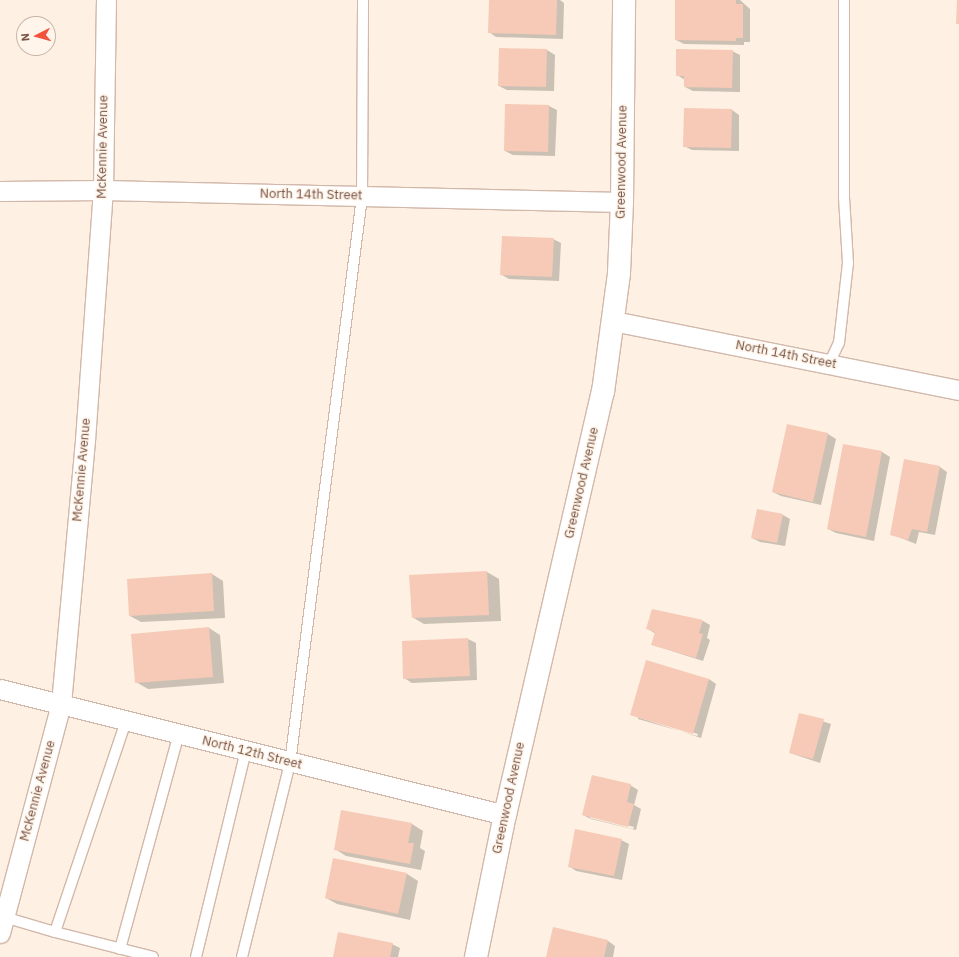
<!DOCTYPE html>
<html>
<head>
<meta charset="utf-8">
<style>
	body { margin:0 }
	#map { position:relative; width:959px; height:957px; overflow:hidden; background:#fef0e2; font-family:"IBM Plex Sans",sans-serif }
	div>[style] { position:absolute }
	.shadow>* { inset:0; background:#0003 }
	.building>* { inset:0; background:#f6cab7 }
	.roads { filter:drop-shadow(1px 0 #d2b8aa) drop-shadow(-1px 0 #d2b8aa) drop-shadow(0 1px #d2b8aa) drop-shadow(0 -1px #d2b8aa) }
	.lane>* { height:10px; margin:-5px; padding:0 5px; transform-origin:5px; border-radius:5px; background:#fff }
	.street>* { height:19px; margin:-9.5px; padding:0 9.5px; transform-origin:9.5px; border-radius:9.5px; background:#fff }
	.secondary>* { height:22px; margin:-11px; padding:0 11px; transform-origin:11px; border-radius:11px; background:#fff }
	span { translate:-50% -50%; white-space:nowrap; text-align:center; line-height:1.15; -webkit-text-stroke:3px #fff5ea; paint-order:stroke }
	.street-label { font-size:13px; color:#785346 }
	.north { position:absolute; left:16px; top:16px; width:40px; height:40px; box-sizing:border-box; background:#fff5ea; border:1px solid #c9b4a8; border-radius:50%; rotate:264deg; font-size:11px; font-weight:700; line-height:16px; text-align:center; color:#785346 }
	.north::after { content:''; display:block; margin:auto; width:14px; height:18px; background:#f3533c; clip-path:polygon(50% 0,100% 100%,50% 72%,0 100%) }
</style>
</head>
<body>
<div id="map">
	<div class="shadow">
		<i style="clip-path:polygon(490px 0,560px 0,564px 3px,563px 39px,496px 37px,489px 32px)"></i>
		<i style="clip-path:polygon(676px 0,740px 0,750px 9px,750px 42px,744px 42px,744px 45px,684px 44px,676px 40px)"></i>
		<i style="clip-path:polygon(547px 50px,555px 55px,554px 91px,507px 90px,499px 86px)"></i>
		<i style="clip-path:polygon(732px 51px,740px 55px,740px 92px,693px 91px,685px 87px,685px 80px,677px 75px)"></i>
		<i style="clip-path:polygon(549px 106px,557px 110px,555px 156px,513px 155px,505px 151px)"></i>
		<i style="clip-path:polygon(732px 110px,739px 115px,739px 151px,692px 150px,684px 146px)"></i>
		<i style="clip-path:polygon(553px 239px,561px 243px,559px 281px,509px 279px,502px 275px)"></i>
		<i style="clip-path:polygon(788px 425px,828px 434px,836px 439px,821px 505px,781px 496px,773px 492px)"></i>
		<i style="clip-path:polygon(844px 445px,882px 452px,890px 457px,874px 541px,836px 533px,828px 529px)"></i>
		<i style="clip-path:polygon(905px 461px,940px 467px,947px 472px,935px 535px,919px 532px,916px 544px,891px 534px)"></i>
		<i style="clip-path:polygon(783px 515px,790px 519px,785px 546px,760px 542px,752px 538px)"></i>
		<i style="clip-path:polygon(487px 572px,499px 579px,501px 621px,424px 624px,412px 617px,411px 576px)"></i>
		<i style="clip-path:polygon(212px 574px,223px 581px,225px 618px,141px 622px,130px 616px)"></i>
		<i style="clip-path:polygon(703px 621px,710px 625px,707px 638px,710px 640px,703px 661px,653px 645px,656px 634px,648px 629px)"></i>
		<i style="clip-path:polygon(209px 628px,220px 635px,224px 683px,148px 689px,136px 682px)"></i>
		<i style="clip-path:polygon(468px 639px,476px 643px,477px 680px,412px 683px,404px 678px)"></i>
		<i style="clip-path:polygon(evenodd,709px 679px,716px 684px,701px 738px,631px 715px,709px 679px,638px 717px,698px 734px,697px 736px,638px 719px,638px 717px)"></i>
		<i style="clip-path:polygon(800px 714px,831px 724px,820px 763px,790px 753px)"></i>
		<i style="clip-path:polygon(evenodd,630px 785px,638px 790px,634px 805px,641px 809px,636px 830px,591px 819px,583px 815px,630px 785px,590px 816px,634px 827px,633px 829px,590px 818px,590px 816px)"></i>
		<i style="clip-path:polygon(342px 811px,412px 824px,423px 831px,420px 848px,425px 851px,421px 870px,346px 856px,335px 849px)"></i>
		<i style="clip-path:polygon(621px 840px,629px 844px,622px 880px,576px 871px,569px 866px)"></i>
		<i style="clip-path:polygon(334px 859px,407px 874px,418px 881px,410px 920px,337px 904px,326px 898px)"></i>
		<i style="clip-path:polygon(608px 941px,615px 946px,613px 957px,547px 957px)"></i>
		<i style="clip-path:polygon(392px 944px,400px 948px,398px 957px,334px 957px)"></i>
	</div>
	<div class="building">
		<i style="clip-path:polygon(489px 0,557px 0,556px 35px,488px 33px)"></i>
		<i style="clip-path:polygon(675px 0,736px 0,736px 4px,743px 4px,743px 38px,736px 38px,736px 41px,675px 40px)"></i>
		<i style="clip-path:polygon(957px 0,959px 0,959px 24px,956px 24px)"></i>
		<i style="clip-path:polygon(499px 48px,547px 49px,546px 87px,498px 86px)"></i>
		<i style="clip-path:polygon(676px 49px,733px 50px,732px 88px,684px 87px,684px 76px,676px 76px)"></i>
		<i style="clip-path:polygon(505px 104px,549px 105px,548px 152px,504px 151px)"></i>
		<i style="clip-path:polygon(684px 108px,732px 109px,731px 148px,683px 147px)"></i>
		<i style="clip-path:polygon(502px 236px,554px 238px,552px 277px,500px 275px)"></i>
		<i style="clip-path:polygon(787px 424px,828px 433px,813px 502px,772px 492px)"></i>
		<i style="clip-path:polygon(843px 444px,882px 451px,866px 537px,827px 529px)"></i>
		<i style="clip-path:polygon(904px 459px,940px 466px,927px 532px,912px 529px,908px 540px,890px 535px)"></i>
		<i style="clip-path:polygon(757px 509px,783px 514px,777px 543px,751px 538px)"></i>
		<i style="clip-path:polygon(487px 571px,489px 615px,412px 618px,409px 575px)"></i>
		<i style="clip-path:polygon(212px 573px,214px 611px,129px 616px,127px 579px)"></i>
		<i style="clip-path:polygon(652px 609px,703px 620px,699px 633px,703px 634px,696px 658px,651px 645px,655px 632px,646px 629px)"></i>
		<i style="clip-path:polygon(209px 627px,213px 677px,135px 683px,131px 634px)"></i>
		<i style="clip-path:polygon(468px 638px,470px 676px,403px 679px,402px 641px)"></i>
		<i style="clip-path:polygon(646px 660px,709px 679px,693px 734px,630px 715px)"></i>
		<i style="clip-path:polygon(799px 713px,824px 719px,813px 759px,789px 753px)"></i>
		<i style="clip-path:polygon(592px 775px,631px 784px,627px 802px,634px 804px,628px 827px,582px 815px)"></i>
		<i style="clip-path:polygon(341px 810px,412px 823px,408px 843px,414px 843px,410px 864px,334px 850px)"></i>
		<i style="clip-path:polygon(575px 829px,622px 839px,614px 876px,568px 867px)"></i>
		<i style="clip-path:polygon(333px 858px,407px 873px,398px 914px,325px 898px)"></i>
		<i style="clip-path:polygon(553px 927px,608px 940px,604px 957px,546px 957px)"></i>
		<i style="clip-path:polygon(338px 932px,393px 943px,390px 957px,333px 957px)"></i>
	</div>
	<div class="roads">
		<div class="lane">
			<i style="left:829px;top:364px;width:23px;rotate:-65deg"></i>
			<i style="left:839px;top:343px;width:81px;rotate:-83.6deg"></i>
			<i style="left:848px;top:263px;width:66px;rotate:-93.5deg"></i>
			<i style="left:844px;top:197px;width:197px;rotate:-90deg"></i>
			<i style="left:4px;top:917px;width:53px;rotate:16.4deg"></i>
			<i style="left:55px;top:932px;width:223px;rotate:-71.4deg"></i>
			<i style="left:55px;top:932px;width:101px;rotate:14.3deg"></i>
			<i style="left:120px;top:949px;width:223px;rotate:-74.7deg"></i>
			<i style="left:196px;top:957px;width:212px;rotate:-76.4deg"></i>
			<i style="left:242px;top:957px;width:200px;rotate:-76.1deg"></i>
			<i style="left:290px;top:763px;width:571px;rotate:-82.75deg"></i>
			<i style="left:362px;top:197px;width:197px;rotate:-89.7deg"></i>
		</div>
		<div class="street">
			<i style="left:0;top:191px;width:103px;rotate:-0.6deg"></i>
			<i style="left:103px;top:190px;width:519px;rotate:1.32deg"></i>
			<i style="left:613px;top:321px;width:353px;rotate:11.3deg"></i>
			<i style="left:0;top:689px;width:520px;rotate:14.01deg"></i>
			<i style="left:0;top:933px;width:237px;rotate:-75.1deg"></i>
			<i style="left:61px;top:704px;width:265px;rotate:-84.8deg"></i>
			<i style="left:85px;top:440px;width:251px;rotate:-85.9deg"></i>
			<i style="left:103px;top:190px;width:190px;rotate:-89.1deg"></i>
		</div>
		<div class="secondary">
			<i style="left:476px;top:957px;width:145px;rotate:-78.5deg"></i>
			<i style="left:505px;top:815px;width:434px;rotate:-77deg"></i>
			<i style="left:603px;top:392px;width:120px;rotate:-82.3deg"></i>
			<i style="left:619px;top:273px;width:71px;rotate:-87.6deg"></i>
			<i style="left:622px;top:202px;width:202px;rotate:-89.4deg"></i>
		</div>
	</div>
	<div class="street-label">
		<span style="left:103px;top:147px;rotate:-89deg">McKennie Avenue</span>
		<span style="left:622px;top:162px;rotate:-89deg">Greenwood Avenue</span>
		<span style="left:311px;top:195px;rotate:1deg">North 14th Street</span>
		<span style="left:786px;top:355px;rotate:11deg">North 14th Street</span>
		<span style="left:82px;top:470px;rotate:-85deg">McKennie Avenue</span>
		<span style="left:582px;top:483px;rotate:-77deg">Greenwood Avenue</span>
		<span style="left:252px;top:753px;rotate:14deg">North 12th Street</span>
		<span style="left:38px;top:791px;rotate:-75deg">McKennie Avenue</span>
		<span style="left:509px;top:798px;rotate:-78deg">Greenwood Avenue</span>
	</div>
	<div class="north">N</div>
</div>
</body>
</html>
